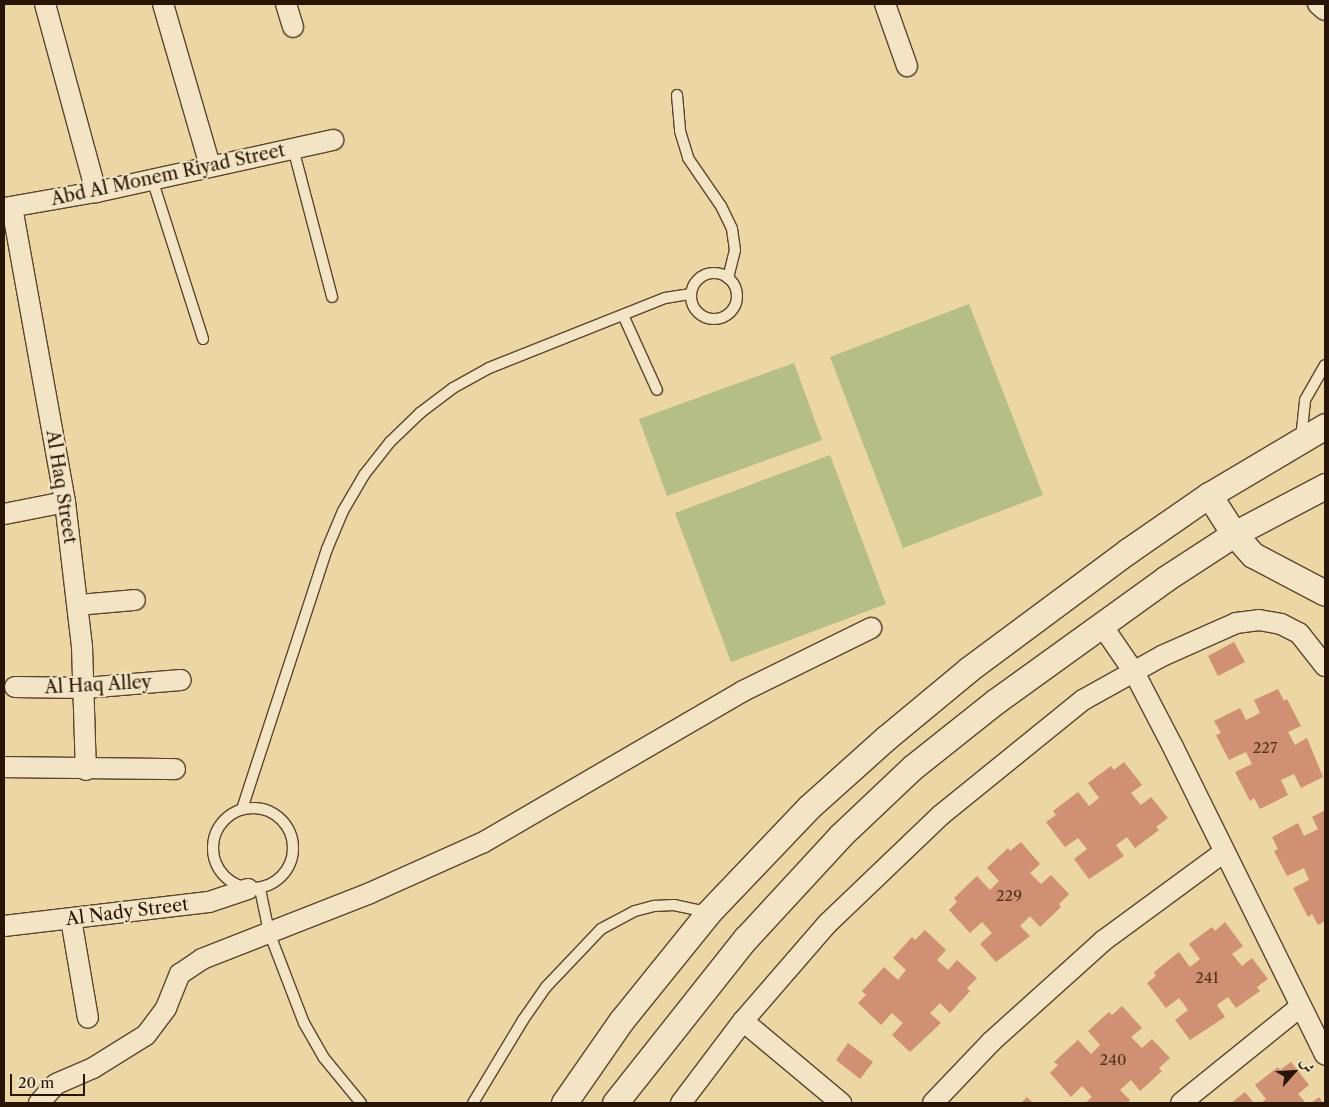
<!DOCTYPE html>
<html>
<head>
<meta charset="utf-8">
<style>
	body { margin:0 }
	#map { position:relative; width:1329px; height:1107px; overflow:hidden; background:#ebd6a4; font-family:"Libre Caslon Text",Amiri,serif }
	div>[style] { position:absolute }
	.green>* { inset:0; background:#b5be87 }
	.building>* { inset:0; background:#d09073 }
	.roads { filter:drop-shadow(1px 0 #5a452e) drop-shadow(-1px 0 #5a452e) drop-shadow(0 1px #5a452e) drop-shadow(0 -1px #5a452e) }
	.service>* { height:10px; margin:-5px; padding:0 5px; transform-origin:5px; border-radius:5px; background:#f2e4c4 }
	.service>.ring { margin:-5px; padding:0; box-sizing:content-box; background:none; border:10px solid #f2e4c4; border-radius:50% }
	.minor>* { height:20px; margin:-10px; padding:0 10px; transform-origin:10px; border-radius:10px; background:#f2e4c4 }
	.tertiary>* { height:25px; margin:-12.5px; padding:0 12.5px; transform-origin:12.5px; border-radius:12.5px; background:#f2e4c4 }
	span { translate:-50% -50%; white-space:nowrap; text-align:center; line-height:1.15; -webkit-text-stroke:4px #f2e4c4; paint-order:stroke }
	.number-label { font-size:15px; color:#533421 }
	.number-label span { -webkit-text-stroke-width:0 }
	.street-label { font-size:18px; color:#291506 }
	.frame { position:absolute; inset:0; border:5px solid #291506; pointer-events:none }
	.north { position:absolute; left:1269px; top:1047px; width:50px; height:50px; -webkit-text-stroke:4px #f2e4c4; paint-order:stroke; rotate:64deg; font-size:14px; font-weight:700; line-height:20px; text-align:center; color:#291506 }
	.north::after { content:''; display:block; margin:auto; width:18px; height:22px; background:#291506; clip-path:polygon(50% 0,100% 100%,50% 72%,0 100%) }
	.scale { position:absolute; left:10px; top:1074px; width:75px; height:22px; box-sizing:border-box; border:2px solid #291506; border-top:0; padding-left:6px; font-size:15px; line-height:18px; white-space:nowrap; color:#291506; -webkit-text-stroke:4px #f2e4c4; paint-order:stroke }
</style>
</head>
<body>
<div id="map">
	<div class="green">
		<i style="clip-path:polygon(969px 304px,1043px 495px,903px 548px,830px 357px)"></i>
		<i style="clip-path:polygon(794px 363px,822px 440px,667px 496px,639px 419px)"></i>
		<i style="clip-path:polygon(830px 455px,886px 604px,731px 662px,675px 513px)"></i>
	</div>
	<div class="building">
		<i style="clip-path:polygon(1234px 642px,1245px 662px,1218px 676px,1208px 656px)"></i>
		<i style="clip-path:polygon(1278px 689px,1284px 701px,1287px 699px,1301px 726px,1288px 732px,1295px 745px,1307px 738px,1323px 777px,1301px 788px,1294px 774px,1281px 780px,1288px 795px,1260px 809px,1254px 798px,1250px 801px,1235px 772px,1252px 764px,1246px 752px,1229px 760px,1216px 735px,1221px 733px,1214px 721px,1240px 708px,1246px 720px,1260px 713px,1254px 700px)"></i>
		<i style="clip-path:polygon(1124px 762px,1142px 785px,1131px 793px,1141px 805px,1151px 797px,1168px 818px,1156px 827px,1159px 830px,1135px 848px,1127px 837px,1116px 845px,1124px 856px,1089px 879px,1074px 859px,1087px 849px,1078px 838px,1065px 847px,1046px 822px,1056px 815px,1053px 811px,1078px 792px,1089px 806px,1099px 798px,1088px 783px,1111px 766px,1114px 770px)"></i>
		<i style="clip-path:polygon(1325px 810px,1325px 921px,1318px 925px,1312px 914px,1308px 917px,1293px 888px,1309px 880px,1304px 868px,1287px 876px,1274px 851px,1278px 849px,1272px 837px,1298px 823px,1304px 836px,1318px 829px,1312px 817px)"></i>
		<i style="clip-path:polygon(1021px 842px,1040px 864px,1030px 873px,1041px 884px,1051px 875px,1069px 894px,1059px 904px,1061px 907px,1040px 927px,1030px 916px,1020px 926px,1030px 936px,996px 962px,980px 944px,992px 933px,982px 922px,970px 933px,949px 910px,957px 902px,954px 898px,977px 876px,990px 890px,999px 881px,987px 868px,1008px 848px,1010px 851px)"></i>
		<i style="clip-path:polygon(1225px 922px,1243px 946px,1232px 954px,1242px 966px,1252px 958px,1268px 979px,1257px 987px,1260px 991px,1236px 1008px,1228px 997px,1217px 1005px,1225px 1017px,1190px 1040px,1175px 1020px,1188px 1010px,1179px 998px,1166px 1008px,1147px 983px,1156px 976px,1154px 972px,1179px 952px,1190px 967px,1200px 959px,1189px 944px,1212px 927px,1215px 931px)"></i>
		<i style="clip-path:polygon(925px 930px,946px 950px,937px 960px,948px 970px,957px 960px,977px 978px,967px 988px,970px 991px,950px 1013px,940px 1003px,930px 1013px,941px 1023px,910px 1052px,892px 1035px,903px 1023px,892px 1013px,881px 1025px,858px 1003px,866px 995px,862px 991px,884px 967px,898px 980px,906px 970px,893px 958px,912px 937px,915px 940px)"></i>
		<i style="clip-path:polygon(1122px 1006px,1142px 1028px,1131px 1037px,1142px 1048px,1152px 1039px,1170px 1058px,1159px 1068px,1162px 1071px,1140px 1091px,1131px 1080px,1120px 1090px,1130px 1100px,1127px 1103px,1085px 1103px,1092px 1097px,1082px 1086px,1071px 1097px,1050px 1073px,1058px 1065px,1054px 1062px,1078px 1040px,1091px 1054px,1100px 1045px,1088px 1031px,1109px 1012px,1112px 1015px)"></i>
		<i style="clip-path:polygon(848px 1043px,873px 1062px,860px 1079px,836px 1060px)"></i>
		<i style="clip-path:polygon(1291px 1062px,1309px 1085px,1298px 1094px,1306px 1103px,1261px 1103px,1266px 1099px,1255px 1085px,1278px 1067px,1280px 1070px)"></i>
		<i style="clip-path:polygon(1245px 1092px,1254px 1103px,1231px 1103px)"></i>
		<i style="clip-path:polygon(1027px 1097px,1033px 1103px,1021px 1103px)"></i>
		<i style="clip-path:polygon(1319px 1097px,1323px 1103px,1311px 1103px)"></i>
	</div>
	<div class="roads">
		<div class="service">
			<i style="left:677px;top:95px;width:36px;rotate:85deg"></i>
			<i style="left:680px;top:131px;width:28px;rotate:73deg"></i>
			<i style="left:688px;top:158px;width:58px;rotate:55.5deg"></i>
			<i style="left:721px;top:206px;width:25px;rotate:64deg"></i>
			<i style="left:732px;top:229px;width:21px;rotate:82deg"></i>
			<i style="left:735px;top:250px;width:29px;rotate:104deg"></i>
			<i style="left:293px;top:148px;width:154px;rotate:75.3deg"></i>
			<i style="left:152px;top:179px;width:168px;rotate:72.3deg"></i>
			<i class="ring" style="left:691px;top:273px;width:36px;height:36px"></i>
			<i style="left:623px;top:315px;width:82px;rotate:65.6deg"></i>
			<i style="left:1301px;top:439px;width:39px;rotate:-84deg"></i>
			<i style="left:1305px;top:400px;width:40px;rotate:-60.3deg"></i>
			<i class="ring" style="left:213px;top:808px;width:70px;height:70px"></i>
			<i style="left:242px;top:809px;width:274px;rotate:-71.9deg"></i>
			<i style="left:327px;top:549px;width:41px;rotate:-67.2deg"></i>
			<i style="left:343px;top:511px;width:42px;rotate:-59.7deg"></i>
			<i style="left:364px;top:475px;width:42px;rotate:-51.8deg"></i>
			<i style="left:390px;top:442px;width:42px;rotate:-44deg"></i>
			<i style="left:420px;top:413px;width:41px;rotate:-37.1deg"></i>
			<i style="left:453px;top:388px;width:41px;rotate:-29.1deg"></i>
			<i style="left:489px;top:368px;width:189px;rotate:-21.7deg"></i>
			<i style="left:665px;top:298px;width:26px;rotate:-9deg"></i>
			<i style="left:260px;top:889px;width:44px;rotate:78.2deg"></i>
			<i style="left:269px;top:932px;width:97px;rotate:69deg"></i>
			<i style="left:304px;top:1023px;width:40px;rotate:60.3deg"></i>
			<i style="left:324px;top:1058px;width:58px;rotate:50.6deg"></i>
			<i style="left:473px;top:1103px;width:97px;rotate:-58.9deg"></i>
			<i style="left:523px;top:1020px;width:40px;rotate:-55.1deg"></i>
			<i style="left:546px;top:987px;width:80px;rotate:-46.5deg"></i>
			<i style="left:601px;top:929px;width:38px;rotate:-28deg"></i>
			<i style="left:635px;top:911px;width:20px;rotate:-15deg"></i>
			<i style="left:654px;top:906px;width:20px;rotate:-3deg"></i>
			<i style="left:674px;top:905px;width:34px;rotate:12deg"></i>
		</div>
		<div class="minor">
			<i style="left:45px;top:4px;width:195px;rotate:74.8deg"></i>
			<i style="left:163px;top:4px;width:169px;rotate:73.8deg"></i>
			<i style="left:286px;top:4px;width:24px;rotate:73deg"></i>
			<i style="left:885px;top:4px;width:66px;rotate:70.5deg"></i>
			<i style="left:1318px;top:4px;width:9px;rotate:41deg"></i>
			<i style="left:12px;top:207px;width:300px;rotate:79.8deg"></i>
			<i style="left:65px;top:502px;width:145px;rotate:83.3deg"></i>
			<i style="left:82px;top:646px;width:124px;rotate:88.2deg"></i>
			<i style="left:4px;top:208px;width:93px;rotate:-9.9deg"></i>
			<i style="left:96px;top:192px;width:243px;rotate:-12.4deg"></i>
			<i style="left:4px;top:514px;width:62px;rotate:-11.1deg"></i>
			<i style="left:78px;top:605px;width:57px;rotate:-5deg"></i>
			<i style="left:1101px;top:624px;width:58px;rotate:55.5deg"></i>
			<i style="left:1134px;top:672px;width:85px;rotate:62.5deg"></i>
			<i style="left:1173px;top:747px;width:343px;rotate:63.7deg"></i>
			<i style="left:15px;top:687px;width:70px;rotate:0.8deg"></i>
			<i style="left:85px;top:688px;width:96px;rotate:-4.8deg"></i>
			<i style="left:4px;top:767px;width:171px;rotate:0.7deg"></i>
			<i style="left:71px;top:919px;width:100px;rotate:80.3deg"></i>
			<i style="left:4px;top:926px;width:206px;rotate:-6.7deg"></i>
			<i style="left:209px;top:902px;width:41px;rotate:-18.4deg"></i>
			<i style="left:743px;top:1021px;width:128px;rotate:39.9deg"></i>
			<i style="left:39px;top:1103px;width:25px;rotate:-48deg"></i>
			<i style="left:56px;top:1084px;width:40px;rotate:-23.4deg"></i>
			<i style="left:93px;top:1068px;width:62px;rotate:-31.9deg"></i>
			<i style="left:146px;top:1035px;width:34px;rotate:-53deg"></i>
			<i style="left:166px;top:1008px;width:37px;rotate:-68deg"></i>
			<i style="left:180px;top:974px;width:27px;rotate:-34deg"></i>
			<i style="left:202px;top:959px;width:180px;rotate:-21.4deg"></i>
			<i style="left:370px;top:893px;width:123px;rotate:-24.1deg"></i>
			<i style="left:482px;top:843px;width:302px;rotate:-30.2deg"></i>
			<i style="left:743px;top:691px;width:143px;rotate:-26.2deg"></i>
			<i style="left:681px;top:1103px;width:103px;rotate:-52.9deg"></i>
			<i style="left:743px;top:1021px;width:128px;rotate:-49.1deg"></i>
			<i style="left:827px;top:924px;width:158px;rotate:-43.7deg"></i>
			<i style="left:941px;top:815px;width:183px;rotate:-39deg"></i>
			<i style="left:1083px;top:700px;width:90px;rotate:-29.1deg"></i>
			<i style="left:1162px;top:656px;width:81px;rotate:-24deg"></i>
			<i style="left:1236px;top:623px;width:23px;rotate:-7deg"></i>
			<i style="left:1259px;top:620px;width:22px;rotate:10deg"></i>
			<i style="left:1281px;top:624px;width:20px;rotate:27deg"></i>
			<i style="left:1299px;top:633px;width:42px;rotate:51.8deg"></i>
			<i style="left:933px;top:1103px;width:84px;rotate:-46.4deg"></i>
			<i style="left:991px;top:1042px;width:151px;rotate:-42deg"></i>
			<i style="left:1103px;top:941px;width:150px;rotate:-36.3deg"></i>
			<i style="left:1181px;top:1103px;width:154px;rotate:-38.9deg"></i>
		</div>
		<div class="tertiary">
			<i style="left:1209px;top:495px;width:46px;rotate:57.3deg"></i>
			<i style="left:1234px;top:534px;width:28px;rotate:48deg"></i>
			<i style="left:1253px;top:555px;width:81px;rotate:27.8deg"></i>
			<i style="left:564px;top:1103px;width:100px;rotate:-55.2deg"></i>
			<i style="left:621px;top:1021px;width:139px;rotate:-51.1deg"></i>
			<i style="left:708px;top:913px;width:146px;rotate:-46.4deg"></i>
			<i style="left:809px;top:807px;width:103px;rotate:-41.9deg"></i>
			<i style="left:886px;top:738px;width:108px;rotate:-39.7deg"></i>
			<i style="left:969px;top:669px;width:198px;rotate:-36.6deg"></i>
			<i style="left:1128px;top:551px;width:98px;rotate:-34.7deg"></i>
			<i style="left:1209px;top:495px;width:135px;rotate:-30.7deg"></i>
			<i style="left:615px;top:1103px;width:211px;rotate:-51.6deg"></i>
			<i style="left:746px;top:938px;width:139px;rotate:-47.3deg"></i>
			<i style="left:840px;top:836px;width:100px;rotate:-43.4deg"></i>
			<i style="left:913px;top:767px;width:106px;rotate:-38.5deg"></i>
			<i style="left:996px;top:701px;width:208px;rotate:-35.8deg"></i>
			<i style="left:1165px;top:579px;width:82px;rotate:-33.1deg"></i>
			<i style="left:1234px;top:534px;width:103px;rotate:-27.8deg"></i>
		</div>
	</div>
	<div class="number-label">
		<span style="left:1265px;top:748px">227</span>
		<span style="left:1009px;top:896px">229</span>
		<span style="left:1207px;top:978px">241</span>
		<span style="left:1113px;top:1060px">240</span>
	</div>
	<div class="street-label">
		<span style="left:168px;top:175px;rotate:-12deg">Abd Al Monem Riyad Street</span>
		<span style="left:61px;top:487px;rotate:81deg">Al Haq Street</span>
		<span style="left:98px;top:685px;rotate:-3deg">Al Haq Alley</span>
		<span style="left:127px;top:912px;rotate:-7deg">Al Nady Street</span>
	</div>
	<div class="frame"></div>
	<div class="north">ش</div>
	<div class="scale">20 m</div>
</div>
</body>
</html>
